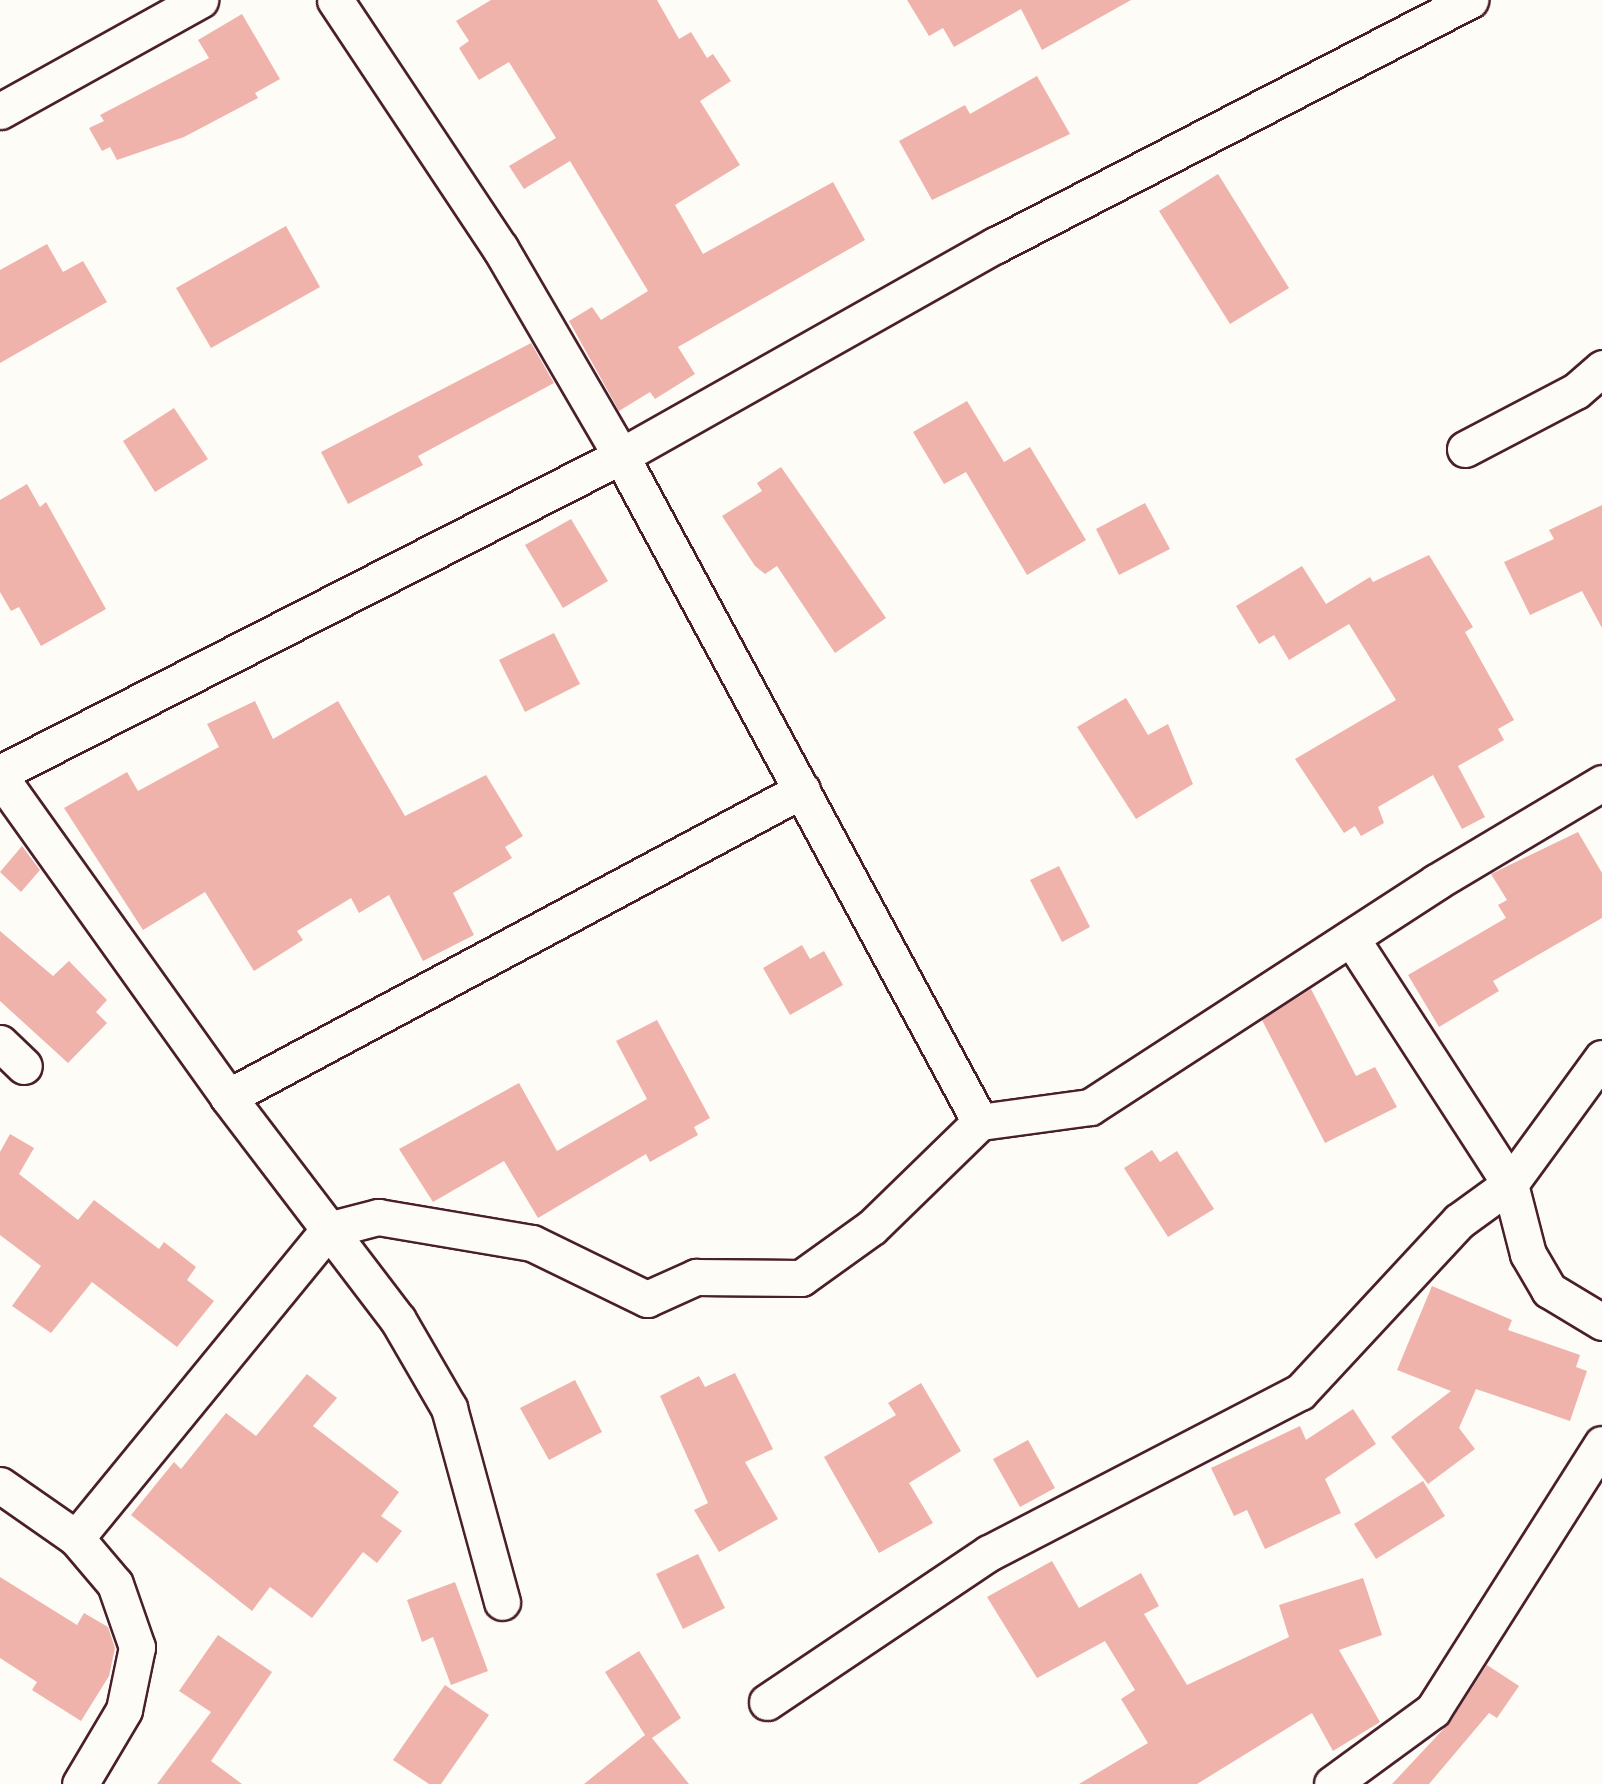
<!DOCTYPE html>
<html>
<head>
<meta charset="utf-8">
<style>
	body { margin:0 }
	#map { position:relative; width:1602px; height:1784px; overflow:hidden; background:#fdfcf7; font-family:"Gochi Hand",sans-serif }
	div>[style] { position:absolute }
	.building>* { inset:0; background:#efb3ac }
	.roads { filter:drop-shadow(2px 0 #4a1f2b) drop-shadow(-2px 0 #4a1f2b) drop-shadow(0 2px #4a1f2b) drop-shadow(0 -2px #4a1f2b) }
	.minor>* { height:35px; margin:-17.5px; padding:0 17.5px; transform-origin:17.5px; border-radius:17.5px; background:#fdfcf7 }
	span { translate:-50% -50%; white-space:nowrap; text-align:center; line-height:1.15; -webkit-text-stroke:9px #fdfcf7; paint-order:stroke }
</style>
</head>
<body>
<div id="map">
	<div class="building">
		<i style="clip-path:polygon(491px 0,657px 0,679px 39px,691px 32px,707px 58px,713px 54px,731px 81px,700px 101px,740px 165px,675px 205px,703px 254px,833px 182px,865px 240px,678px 347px,695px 374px,655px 399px,650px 392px,619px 411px,569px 321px,592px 307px,601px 320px,648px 291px,570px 161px,524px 189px,509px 166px,556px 138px,509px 62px,479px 80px,459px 48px,469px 41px,456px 21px)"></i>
		<i style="clip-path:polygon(907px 0,1131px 0,1042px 50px,1021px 9px,954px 47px,943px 28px,929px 36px)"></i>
		<i style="clip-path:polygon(242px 14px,280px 79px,255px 93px,258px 98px,184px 137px,117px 160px,110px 147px,102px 151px,89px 128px,104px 121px,100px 115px,209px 58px,198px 40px)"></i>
		<i style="clip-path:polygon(1037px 76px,1070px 134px,932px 200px,899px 141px,965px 105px,970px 114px)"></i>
		<i style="clip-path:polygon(1218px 174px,1289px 288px,1230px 324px,1159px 211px)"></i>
		<i style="clip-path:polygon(286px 226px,320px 287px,211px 348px,176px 288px)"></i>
		<i style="clip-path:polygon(47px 244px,63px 272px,83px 261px,107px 302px,0 363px,0 270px)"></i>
		<i style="clip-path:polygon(531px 343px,554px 383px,418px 456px,423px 465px,348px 504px,321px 452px)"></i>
		<i style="clip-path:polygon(967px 401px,1004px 462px,1030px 447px,1086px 540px,1027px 575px,966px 472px,944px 484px,913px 432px)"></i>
		<i style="clip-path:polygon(174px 408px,208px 459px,155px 492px,123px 441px)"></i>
		<i style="clip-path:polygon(781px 467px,886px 618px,835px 653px,777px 566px,765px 574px,755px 566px,722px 516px,762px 491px,757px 483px)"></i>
		<i style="clip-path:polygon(27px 484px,40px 507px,46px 502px,106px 609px,41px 646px,19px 607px,11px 611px,0 592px,0 500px)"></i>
		<i style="clip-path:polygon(1145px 503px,1170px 549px,1119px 575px,1096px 529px)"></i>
		<i style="clip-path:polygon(1602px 505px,1602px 628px,1582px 591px,1530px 615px,1504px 562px,1554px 539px,1549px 530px)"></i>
		<i style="clip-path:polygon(571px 519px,608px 581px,563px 608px,525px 545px)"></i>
		<i style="clip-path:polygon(1429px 555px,1473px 627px,1465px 632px,1514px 720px,1498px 729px,1504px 740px,1458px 766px,1485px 817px,1462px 829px,1433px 775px,1378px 807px,1384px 823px,1361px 836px,1355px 826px,1344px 833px,1295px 759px,1396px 700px,1349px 624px,1289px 660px,1274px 635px,1259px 644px,1236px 606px,1302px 566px,1326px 604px,1370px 577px,1373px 582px)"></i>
		<i style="clip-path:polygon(554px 633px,580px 684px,525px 712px,499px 660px)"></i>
		<i style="clip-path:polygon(1126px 698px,1148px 735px,1168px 724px,1193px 784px,1136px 819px,1077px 727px)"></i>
		<i style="clip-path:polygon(255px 701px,273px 739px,338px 701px,405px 816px,486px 775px,523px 836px,505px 847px,512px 858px,453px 893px,474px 935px,423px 961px,389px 895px,359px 913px,351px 898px,297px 931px,303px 940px,254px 971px,205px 892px,143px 930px,64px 808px,127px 772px,138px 791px,219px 747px,207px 724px)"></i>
		<i style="clip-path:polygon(1578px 832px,1602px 873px,1602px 918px,1493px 981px,1499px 991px,1439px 1027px,1408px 975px,1506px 918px,1498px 905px,1507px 900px,1491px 874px)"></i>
		<i style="clip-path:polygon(22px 846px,40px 870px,21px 892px,0 872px)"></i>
		<i style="clip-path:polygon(1059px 866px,1090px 927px,1062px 942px,1030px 880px)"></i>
		<i style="clip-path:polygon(0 931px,53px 976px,69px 961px,107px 1000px,96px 1012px,107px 1023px,68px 1063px,0 1001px)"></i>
		<i style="clip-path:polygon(802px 945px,810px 959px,824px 951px,843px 985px,790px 1015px,763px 968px)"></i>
		<i style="clip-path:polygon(1311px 989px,1356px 1076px,1375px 1067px,1397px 1107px,1325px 1143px,1262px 1020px)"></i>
		<i style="clip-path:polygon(657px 1020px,710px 1118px,694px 1127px,698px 1135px,650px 1162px,646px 1154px,538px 1218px,504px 1161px,433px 1202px,399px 1149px,519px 1083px,557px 1151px,647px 1099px,616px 1041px)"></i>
		<i style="clip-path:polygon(10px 1134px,34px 1148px,19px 1174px,78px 1220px,94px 1200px,159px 1249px,164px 1242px,196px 1267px,187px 1280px,214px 1301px,177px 1347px,92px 1282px,51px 1333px,12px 1306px,41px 1266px,0 1235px,0 1152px)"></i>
		<i style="clip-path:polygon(1152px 1150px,1160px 1162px,1177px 1151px,1214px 1209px,1168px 1237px,1124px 1168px)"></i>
		<i style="clip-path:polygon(1432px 1286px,1512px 1320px,1508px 1330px,1580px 1355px,1576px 1367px,1587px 1371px,1570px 1421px,1476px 1389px,1459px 1428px,1475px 1449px,1428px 1484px,1391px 1437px,1451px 1391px,1397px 1370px)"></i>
		<i style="clip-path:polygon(735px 1373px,773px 1449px,745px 1462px,778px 1519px,719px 1552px,694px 1510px,708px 1503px,660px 1396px,699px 1376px,705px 1387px)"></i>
		<i style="clip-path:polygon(307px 1374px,337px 1398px,313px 1426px,399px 1492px,381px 1516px,402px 1531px,377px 1563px,363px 1552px,312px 1618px,270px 1587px,252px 1611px,131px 1515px,174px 1462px,181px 1469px,226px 1413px,256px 1436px)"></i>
		<i style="clip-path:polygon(575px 1380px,602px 1432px,549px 1460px,520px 1408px)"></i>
		<i style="clip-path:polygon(921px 1383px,961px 1451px,909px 1483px,933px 1523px,879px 1553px,824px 1457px,896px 1415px,888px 1403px)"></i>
		<i style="clip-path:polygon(1353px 1409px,1376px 1444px,1325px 1479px,1341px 1513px,1265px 1549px,1247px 1510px,1234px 1516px,1211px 1468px,1300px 1426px,1306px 1440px)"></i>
		<i style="clip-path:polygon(1028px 1440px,1055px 1488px,1020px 1507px,993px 1459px)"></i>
		<i style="clip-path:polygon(1423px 1481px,1445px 1516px,1376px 1559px,1354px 1524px)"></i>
		<i style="clip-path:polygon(698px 1554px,725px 1608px,683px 1629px,656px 1574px)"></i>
		<i style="clip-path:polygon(1052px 1561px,1079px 1608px,1141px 1573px,1159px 1606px,1144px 1614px,1187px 1685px,1289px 1637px,1279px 1605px,1363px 1578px,1382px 1635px,1339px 1650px,1380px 1722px,1333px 1751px,1312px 1713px,1197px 1784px,1079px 1784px,1148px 1743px,1121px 1699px,1135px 1690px,1105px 1641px,1037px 1678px,987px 1597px)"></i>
		<i style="clip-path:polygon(0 1577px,77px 1625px,84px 1613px,108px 1627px,115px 1648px,109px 1676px,81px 1721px,32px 1690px,37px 1682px,0 1658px)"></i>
		<i style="clip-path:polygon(455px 1582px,488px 1671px,451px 1685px,433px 1637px,422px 1642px,407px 1600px)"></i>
		<i style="clip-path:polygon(218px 1635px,272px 1672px,211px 1761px,242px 1784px,157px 1784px,211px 1712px,179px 1691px)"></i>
		<i style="clip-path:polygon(639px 1651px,681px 1718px,652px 1738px,689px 1784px,584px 1784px,645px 1735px,605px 1672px)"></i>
		<i style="clip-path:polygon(1487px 1665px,1519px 1686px,1497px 1718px,1489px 1713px,1429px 1784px,1392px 1784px,1450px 1722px)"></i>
		<i style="clip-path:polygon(445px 1685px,489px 1715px,441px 1784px,429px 1784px,393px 1760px)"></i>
	</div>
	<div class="roads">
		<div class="minor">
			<i style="left:335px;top:0;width:298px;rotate:56.4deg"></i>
			<i style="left:500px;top:248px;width:241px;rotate:59.8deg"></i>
			<i style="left:621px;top:456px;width:757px;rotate:61.67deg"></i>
			<i style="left:0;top:111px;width:229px;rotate:-29deg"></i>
			<i style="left:1465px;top:449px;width:125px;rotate:-27.6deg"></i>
			<i style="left:1576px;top:391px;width:35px;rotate:-41deg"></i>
			<i style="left:0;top:773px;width:697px;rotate:-27.04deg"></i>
			<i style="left:621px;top:456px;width:430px;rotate:-29.4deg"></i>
			<i style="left:996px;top:245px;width:534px;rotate:-27.33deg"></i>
			<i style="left:0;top:777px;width:393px;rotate:54.5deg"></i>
			<i style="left:228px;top:1097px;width:280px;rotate:52.7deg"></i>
			<i style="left:398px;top:1320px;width:102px;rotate:59.9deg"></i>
			<i style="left:449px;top:1408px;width:201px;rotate:74.7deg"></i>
			<i style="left:1351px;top:938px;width:293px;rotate:57.1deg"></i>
			<i style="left:1510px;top:1184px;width:72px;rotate:75.6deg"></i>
			<i style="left:1528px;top:1254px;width:42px;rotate:59.7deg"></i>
			<i style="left:1549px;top:1290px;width:62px;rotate:31.1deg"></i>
			<i style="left:0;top:1043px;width:33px;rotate:44deg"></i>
			<i style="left:228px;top:1097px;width:651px;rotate:-28.14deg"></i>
			<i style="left:0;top:1485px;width:93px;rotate:34.9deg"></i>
			<i style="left:76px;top:1538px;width:60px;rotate:49.7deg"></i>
			<i style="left:115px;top:1584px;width:67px;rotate:70.8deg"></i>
			<i style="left:137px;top:1647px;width:64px;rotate:101.7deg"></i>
			<i style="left:124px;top:1710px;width:86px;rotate:120.7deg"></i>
			<i style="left:76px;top:1538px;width:398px;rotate:-50.7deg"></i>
			<i style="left:328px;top:1230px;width:52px;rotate:-14.6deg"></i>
			<i style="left:378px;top:1217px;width:156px;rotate:9.6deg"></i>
			<i style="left:532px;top:1243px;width:128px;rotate:26deg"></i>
			<i style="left:647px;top:1299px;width:54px;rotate:-24.2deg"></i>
			<i style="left:696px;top:1277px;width:105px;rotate:0.5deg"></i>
			<i style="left:801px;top:1278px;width:87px;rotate:-35.7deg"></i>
			<i style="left:872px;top:1227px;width:151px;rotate:-44.2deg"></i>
			<i style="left:980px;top:1122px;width:111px;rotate:-7.8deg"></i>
			<i style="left:1090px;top:1107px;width:413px;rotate:-33deg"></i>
			<i style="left:1436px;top:882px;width:193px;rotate:-30.8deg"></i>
			<i style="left:767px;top:1702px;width:267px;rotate:-33.9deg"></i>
			<i style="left:989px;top:1553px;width:350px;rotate:-27.4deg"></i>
			<i style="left:1300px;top:1392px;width:233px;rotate:-47.1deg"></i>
			<i style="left:1459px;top:1221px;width:63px;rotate:-36deg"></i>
			<i style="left:1510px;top:1184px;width:156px;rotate:-53.9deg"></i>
			<i style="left:1332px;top:1784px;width:125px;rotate:-36.2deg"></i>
			<i style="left:1433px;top:1710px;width:315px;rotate:-57.6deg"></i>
		</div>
	</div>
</div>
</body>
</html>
